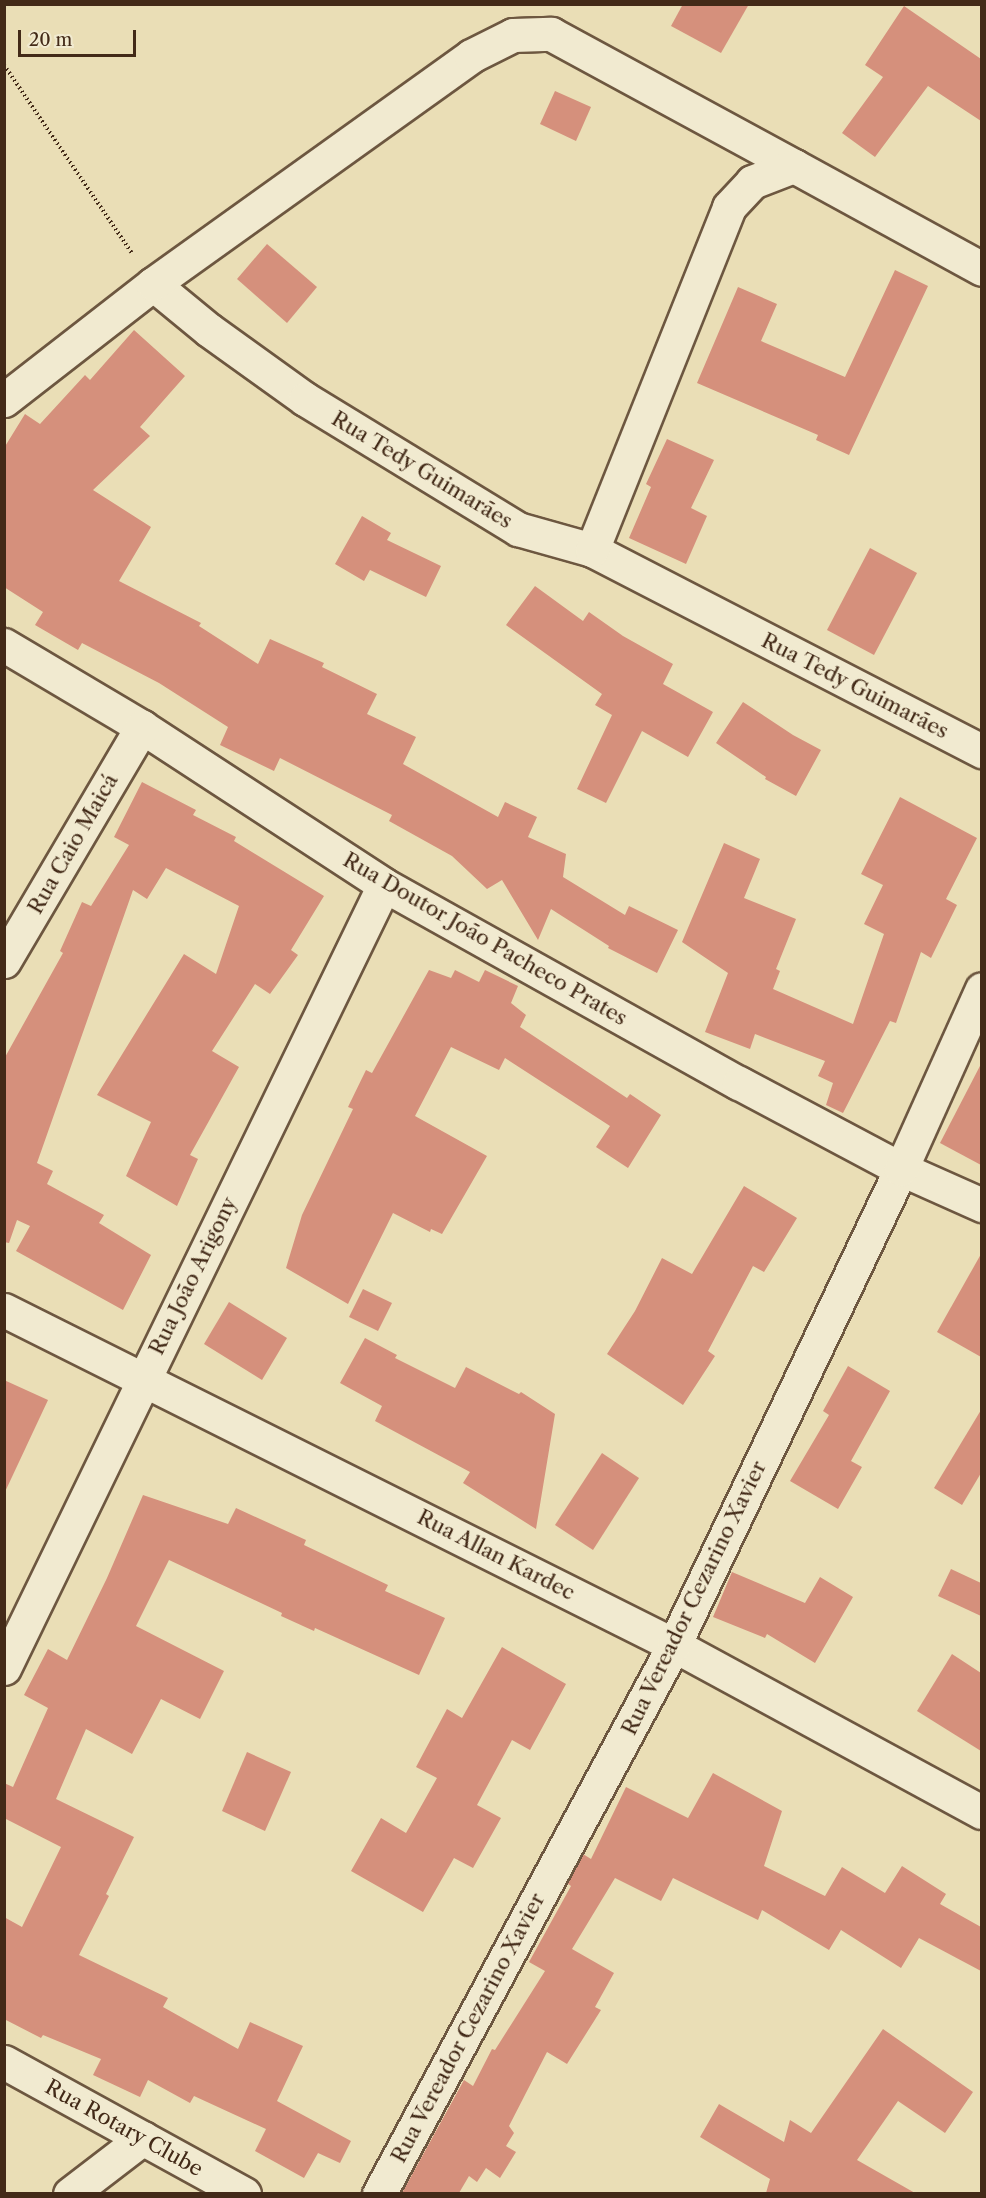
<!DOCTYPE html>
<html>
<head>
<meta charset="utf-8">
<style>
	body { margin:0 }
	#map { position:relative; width:986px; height:2198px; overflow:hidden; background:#eadeb6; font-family:"Libre Caslon Text",serif }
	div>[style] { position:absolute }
	.building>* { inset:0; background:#d5907c }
	.path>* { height:4px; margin-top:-2px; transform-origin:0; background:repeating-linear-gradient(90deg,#432a18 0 1.5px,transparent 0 4.5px) }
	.roads { filter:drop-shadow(2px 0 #6d5740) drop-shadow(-2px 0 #6d5740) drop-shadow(0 2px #6d5740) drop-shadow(0 -2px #6d5740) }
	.minor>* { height:33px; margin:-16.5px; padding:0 16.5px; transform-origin:16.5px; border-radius:16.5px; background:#f1ead0 }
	span { translate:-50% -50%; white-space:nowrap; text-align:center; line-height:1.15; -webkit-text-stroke:4.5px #f1ead0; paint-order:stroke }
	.street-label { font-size:21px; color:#432a18 }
	.frame { position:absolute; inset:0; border:6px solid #432a18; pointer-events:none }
	.scale { position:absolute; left:18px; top:30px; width:118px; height:27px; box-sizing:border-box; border:3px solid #432a18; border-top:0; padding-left:8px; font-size:18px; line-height:21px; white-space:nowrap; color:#432a18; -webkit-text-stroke:4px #f1ead0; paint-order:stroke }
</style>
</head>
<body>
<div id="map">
	<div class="building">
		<i style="clip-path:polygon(683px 4px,749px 4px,721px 53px,671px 26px)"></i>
		<i style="clip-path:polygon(904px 6px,981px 59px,981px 121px,928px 86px,875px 157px,842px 133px,883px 77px,865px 65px)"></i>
		<i style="clip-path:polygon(555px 91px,591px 107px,576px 141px,540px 124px)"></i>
		<i style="clip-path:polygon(267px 244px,317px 287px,287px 323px,237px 279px)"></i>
		<i style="clip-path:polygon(895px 270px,928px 286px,849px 455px,816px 440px,818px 435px,697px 383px,738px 287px,777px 304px,761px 341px,845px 377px)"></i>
		<i style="clip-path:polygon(134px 330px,185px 376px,140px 427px,150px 436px,93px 490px,151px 527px,119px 581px,201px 623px,199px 626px,258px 664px,270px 639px,324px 663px,322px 667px,377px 694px,367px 714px,416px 737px,403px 764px,498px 817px,505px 802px,537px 817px,528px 837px,566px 854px,563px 877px,625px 915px,629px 906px,678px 930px,657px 973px,608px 948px,609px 946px,551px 909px,538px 940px,502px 880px,487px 889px,452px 856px,389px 821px,392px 815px,280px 758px,274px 771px,220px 745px,228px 727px,159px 683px,82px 643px,78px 650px,35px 625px,43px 612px,4px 587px,4px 448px,25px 414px,40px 424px,85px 375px,90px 380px)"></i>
		<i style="clip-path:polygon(667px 439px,714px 460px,691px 508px,707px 516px,686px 564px,629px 538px,651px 487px,646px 484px)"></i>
		<i style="clip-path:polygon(362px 516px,391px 533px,387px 540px,441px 566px,426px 597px,370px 570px,364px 581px,335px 564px)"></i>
		<i style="clip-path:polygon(870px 548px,917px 573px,874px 655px,827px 630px)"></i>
		<i style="clip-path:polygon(535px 586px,583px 621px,589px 612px,623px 636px,673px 664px,663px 684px,713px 712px,688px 757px,642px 731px,606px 803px,577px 789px,612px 715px,595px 705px,602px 694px,506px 625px)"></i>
		<i style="clip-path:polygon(743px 702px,793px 735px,821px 750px,796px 796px,765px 779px,766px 777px,716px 743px)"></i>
		<i style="clip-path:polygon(142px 782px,196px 810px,193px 815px,236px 837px,234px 841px,324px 896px,291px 950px,298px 955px,270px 994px,255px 984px,212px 1051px,239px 1067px,190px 1155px,198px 1159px,177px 1206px,126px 1176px,151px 1122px,97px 1095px,184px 954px,216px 974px,239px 906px,166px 868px,147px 899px,133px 890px,37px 1163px,53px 1171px,47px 1184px,104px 1215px,99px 1223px,151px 1255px,123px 1310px,16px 1251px,30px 1226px,17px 1220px,9px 1243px,4px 1242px,4px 1059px,63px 953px,60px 951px,82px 902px,91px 906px,129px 845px,114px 837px)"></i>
		<i style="clip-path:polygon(900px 797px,977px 838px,946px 899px,957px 905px,931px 958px,921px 952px,896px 1023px,890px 1021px,843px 1113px,826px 1105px,833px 1083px,818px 1076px,825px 1061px,755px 1034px,750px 1049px,705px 1032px,728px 973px,682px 942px,724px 843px,760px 859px,744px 898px,796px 919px,776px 969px,780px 971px,773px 989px,853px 1024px,884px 934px,864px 924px,883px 885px,861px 874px)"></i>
		<i style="clip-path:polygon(429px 970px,451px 978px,455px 970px,479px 982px,485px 970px,518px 986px,511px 1003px,526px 1015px,520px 1027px,627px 1098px,630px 1094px,661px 1115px,628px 1168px,596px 1147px,610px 1126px,505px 1058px,499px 1070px,451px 1047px,415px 1116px,487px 1156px,442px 1234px,431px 1229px,430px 1232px,393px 1213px,348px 1304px,286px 1268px,302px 1215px,353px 1109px,348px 1107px,366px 1070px,372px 1073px)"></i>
		<i style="clip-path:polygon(981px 1064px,981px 1165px,940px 1143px)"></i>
		<i style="clip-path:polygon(744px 1186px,797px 1218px,764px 1272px,753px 1266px,708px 1351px,715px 1356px,683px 1405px,607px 1354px,635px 1311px,662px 1258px,692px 1274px)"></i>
		<i style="clip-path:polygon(981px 1254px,981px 1357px,937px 1332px)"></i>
		<i style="clip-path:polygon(363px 1289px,392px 1303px,378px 1331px,349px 1317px)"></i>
		<i style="clip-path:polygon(229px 1302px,287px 1338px,262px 1380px,204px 1344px)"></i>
		<i style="clip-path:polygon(365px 1338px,397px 1355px,395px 1358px,455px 1388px,466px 1367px,519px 1394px,521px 1392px,555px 1414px,536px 1529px,463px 1483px,470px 1472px,375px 1421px,382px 1406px,340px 1383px)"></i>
		<i style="clip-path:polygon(848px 1366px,890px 1391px,851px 1461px,862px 1467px,838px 1509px,790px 1481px,829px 1415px,823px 1411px)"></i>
		<i style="clip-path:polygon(4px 1380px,48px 1400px,4px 1494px)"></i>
		<i style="clip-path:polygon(981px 1410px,981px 1473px,962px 1505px,934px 1488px)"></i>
		<i style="clip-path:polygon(602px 1453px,639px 1478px,593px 1550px,555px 1525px)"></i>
		<i style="clip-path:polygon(143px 1495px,228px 1524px,236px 1508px,306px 1540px,304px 1545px,388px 1585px,385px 1591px,445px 1618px,419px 1675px,315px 1628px,314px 1631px,281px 1616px,282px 1613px,169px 1560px,136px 1626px,224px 1671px,200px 1719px,161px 1699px,132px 1754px,86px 1729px,56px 1799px,134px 1837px,106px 1894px,109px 1896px,79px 1955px,168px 1998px,163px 2007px,238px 2049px,250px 2022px,303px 2046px,277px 2101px,351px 2141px,340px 2163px,318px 2153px,304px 2178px,255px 2151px,266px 2129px,194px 2096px,190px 2103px,148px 2080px,140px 2097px,93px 2075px,101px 2059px,43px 2035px,41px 2038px,4px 2019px,4px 1917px,22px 1927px,61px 1847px,4px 1818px,4px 1783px,13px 1787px,48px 1708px,24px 1695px,48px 1649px,67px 1660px,107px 1578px)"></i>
		<i style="clip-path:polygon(951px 1569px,981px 1583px,981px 1616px,938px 1596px)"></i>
		<i style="clip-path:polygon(732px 1572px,805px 1603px,820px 1577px,853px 1597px,815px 1663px,767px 1634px,765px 1638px,713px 1617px)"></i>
		<i style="clip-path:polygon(502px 1647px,566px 1684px,530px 1750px,512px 1740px,477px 1805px,501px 1818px,473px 1868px,454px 1858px,423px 1912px,351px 1871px,381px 1818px,406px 1833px,437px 1778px,416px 1767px,447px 1709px,462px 1718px)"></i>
		<i style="clip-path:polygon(952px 1654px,981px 1673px,981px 1751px,917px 1711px)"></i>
		<i style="clip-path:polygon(247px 1752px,291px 1772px,265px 1831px,222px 1811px)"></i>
		<i style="clip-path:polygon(713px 1773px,782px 1811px,764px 1866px,825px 1896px,842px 1867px,885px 1893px,902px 1866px,946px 1894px,940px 1904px,981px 1927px,981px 1971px,919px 1938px,901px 1968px,841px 1930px,829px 1950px,762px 1910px,758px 1920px,673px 1878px,661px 1901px,615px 1878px,572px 1949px,614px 1973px,595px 2007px,601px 2010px,567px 2064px,547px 2052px,509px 2126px,514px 2133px,506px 2146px,516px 2152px,500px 2178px,486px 2168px,477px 2182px,469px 2176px,459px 2193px,402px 2193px,464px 2080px,473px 2086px,492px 2049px,495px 2050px,545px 1971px,529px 1962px,571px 1886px,567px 1883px,583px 1854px,591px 1859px,626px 1787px,688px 1818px)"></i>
		<i style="clip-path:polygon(883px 2029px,973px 2092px,945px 2133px,898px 2101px,857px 2160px,915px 2193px,766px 2193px,770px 2179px,700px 2137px,719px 2104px,784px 2142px,790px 2120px,811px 2133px)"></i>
	</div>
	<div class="path">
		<i style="left:4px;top:65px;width:227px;rotate:55.8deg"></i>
	</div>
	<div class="roads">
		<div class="minor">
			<i style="left:153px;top:284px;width:72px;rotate:39.4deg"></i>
			<i style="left:209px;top:330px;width:118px;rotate:35.7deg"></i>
			<i style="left:305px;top:399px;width:250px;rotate:31.4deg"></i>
			<i style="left:518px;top:529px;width:77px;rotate:15.8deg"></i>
			<i style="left:592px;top:550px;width:439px;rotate:27.3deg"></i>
			<i style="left:4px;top:400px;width:189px;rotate:-37.9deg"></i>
			<i style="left:153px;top:284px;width:391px;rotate:-35.6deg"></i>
			<i style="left:471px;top:56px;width:47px;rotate:-26.6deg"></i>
			<i style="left:513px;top:35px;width:38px;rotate:-2deg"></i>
			<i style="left:551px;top:34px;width:277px;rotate:28.5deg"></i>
			<i style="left:592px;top:550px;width:369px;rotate:-68.2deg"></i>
			<i style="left:729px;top:207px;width:34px;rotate:-47deg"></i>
			<i style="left:752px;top:182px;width:45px;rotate:-20.9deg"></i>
			<i style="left:794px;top:166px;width:214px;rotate:28.7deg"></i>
			<i style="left:4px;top:645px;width:161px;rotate:30.7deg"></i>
			<i style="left:142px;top:727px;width:289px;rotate:33.1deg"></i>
			<i style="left:384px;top:885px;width:406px;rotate:29.2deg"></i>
			<i style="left:739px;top:1083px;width:183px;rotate:28deg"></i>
			<i style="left:901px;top:1169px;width:89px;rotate:24deg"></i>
			<i style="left:4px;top:961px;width:272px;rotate:-59.5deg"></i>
			<i style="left:4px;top:1310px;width:749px;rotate:26.57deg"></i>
			<i style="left:674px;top:1645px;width:350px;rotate:28.5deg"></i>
			<i style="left:4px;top:1668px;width:870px;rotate:-64.11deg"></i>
			<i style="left:4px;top:2062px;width:274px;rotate:28.8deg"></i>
			<i style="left:70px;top:2194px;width:92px;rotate:-37.5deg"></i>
			<i style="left:379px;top:2194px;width:623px;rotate:-61.75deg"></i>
			<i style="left:674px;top:1645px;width:527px;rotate:-64.5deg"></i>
			<i style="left:901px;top:1169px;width:197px;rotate:-65.8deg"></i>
		</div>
	</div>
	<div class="street-label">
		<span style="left:422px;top:470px;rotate:31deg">Rua Tedy Guimarães</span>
		<span style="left:855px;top:686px;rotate:27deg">Rua Tedy Guimarães</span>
		<span style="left:73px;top:844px;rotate:-60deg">Rua Caio Maicá</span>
		<span style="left:485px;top:939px;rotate:30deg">Rua Doutor João Pacheco Prates</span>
		<span style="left:193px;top:1276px;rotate:-64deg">Rua João Arigony</span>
		<span style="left:496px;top:1555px;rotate:27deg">Rua Allan Kardec</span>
		<span style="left:694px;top:1598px;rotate:-64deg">Rua Vereador Cezarino Xavier</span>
		<span style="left:468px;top:2028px;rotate:-62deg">Rua Vereador Cezarino Xavier</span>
		<span style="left:124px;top:2128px;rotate:29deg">Rua Rotary Clube</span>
	</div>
	<div class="frame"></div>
	<div class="scale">20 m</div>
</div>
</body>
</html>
